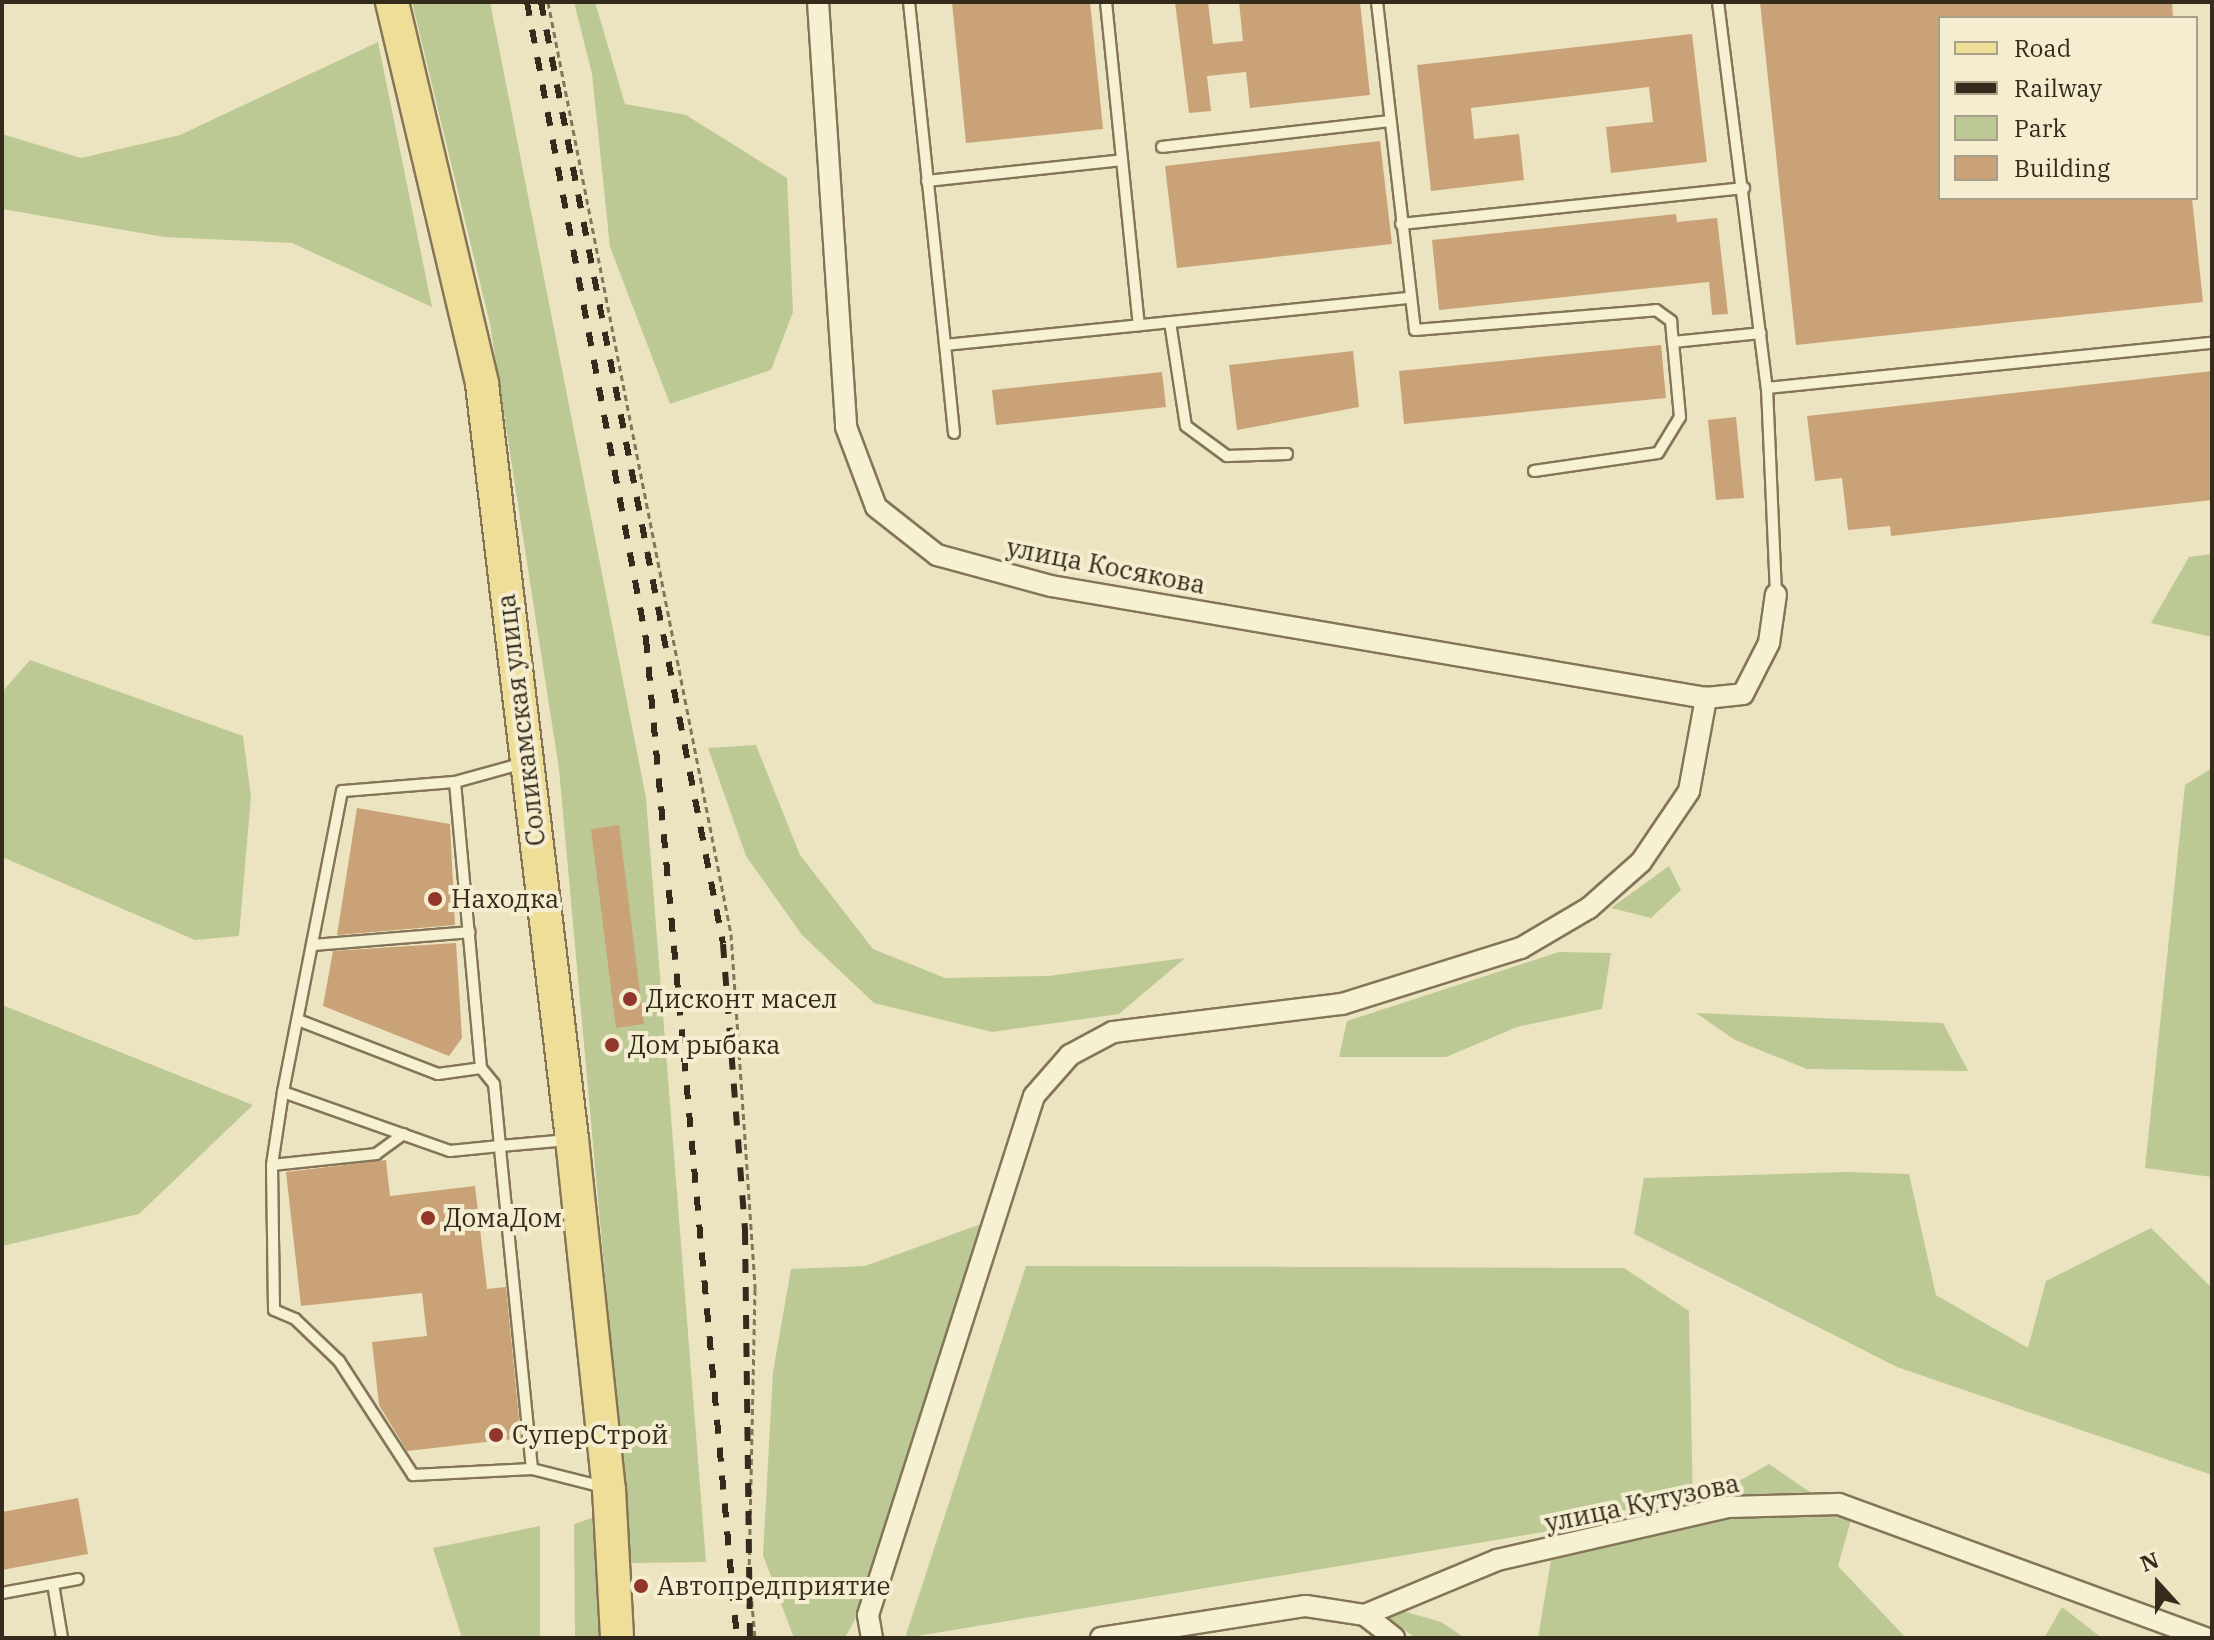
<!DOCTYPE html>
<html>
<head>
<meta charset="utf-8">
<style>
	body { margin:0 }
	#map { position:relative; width:2214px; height:1640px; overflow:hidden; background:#ece4c0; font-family:"IBM Plex Serif",serif }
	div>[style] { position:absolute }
	.green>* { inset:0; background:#bdc995 }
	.building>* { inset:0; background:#c9a377 }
	.path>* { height:3px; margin-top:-1.5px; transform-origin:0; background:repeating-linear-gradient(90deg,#847559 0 6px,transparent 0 10px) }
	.roads { filter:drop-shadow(2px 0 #847559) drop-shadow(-2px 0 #847559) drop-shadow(0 2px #847559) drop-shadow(0 -2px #847559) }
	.lane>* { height:10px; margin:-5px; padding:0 5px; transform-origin:5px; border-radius:5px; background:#f7f1d3 }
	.street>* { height:20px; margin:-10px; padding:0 10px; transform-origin:10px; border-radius:10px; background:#f7f1d3 }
	.primary>* { height:32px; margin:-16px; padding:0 16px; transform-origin:16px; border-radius:16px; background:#efde98 }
	.rail>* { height:6px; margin-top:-3px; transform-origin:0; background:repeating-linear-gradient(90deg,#342b1d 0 14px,transparent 0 28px) }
	.dots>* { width:22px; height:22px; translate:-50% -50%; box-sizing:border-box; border:4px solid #f4edcf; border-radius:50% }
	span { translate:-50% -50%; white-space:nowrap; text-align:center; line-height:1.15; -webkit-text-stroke:8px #f4edcf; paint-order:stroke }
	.street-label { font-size:26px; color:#342b1d }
	.poi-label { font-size:26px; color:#342b1d }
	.left { translate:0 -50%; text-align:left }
	.frame { position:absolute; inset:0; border:4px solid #342b1d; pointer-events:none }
	.legend { position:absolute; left:1938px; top:16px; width:260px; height:184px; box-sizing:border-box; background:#f4edcf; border:2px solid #a79f88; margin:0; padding:10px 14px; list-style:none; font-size:24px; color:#342b1d }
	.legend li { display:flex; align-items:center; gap:16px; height:40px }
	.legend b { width:40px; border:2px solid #a79f88 }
	.north { position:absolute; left:2118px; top:1544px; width:80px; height:80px; -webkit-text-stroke:6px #f4edcf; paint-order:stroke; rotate:339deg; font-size:22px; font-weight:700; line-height:32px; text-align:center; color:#342b1d }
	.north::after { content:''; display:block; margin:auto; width:28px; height:36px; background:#342b1d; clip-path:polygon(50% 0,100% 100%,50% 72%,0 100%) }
</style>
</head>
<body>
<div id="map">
	<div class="green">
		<i style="clip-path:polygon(412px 2px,490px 2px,646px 798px,706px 1562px,631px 1563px,559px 769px,490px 324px)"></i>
		<i style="clip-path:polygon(574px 2px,595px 2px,625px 104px,686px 115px,787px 178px,793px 312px,771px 370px,670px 404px,610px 247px,592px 74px)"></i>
		<i style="clip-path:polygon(378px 42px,432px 307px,292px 243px,164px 237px,2px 209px,2px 134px,81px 158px,180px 135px)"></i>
		<i style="clip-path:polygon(2212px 554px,2212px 637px,2151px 623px,2189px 557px)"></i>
		<i style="clip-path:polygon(30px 660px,243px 736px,251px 796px,239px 936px,195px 940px,2px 857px,2px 692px)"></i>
		<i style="clip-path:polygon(756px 745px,800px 855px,873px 949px,945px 978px,1048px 976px,1185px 958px,1119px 1014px,992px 1032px,874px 1003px,802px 935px,746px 856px,708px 748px)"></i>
		<i style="clip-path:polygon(2212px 768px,2212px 1177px,2145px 1168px,2185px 785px)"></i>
		<i style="clip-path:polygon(1669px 866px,1681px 890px,1651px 918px,1611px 908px)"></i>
		<i style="clip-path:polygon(1559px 952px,1611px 953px,1602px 1009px,1517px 1027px,1446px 1057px,1339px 1057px,1347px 1021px)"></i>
		<i style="clip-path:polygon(2px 1005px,253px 1105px,139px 1214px,2px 1246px)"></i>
		<i style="clip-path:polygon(1696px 1013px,1943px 1023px,1968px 1071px,1807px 1069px,1735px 1040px)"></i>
		<i style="clip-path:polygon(1847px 1172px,1909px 1174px,1936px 1295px,2028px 1348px,2046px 1281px,2151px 1228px,2212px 1288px,2212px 1475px,1897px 1367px,1634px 1234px,1644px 1178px)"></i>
		<i style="clip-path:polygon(984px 1223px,866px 1599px,845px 1638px,794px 1638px,763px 1555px,773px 1372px,791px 1269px,865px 1266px)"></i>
		<i style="clip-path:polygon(1026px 1266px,1624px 1268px,1689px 1311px,1693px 1507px,1769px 1464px,1851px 1520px,1838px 1566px,1906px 1638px,1538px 1638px,1556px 1530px,905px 1638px)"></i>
		<i style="clip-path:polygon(592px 1518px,602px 1638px,575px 1638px,574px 1524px)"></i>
		<i style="clip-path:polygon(540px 1526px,540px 1638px,462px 1638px,433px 1548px)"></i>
		<i style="clip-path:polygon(1368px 1601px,1441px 1622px,1465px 1638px,1415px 1638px)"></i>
		<i style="clip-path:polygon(2062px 1607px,2102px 1638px,2044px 1638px)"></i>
	</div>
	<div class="building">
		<i style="clip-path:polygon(952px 2px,1090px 2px,1103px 129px,966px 143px)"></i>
		<i style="clip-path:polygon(1175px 2px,1208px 2px,1213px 44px,1243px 41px,1239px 2px,1360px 2px,1370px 95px,1250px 108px,1246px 72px,1207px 76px,1211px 111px,1189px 113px)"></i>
		<i style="clip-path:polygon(1760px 2px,2172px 2px,2173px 18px,1940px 18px,1940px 198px,2192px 198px,2203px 302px,1796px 345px)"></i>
		<i style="clip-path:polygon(1692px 34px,1707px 162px,1611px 173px,1606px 127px,1653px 122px,1649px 87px,1471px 108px,1474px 139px,1519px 134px,1524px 180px,1431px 191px,1417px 65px)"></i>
		<i style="clip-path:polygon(1380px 141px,1392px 244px,1177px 268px,1165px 166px)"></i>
		<i style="clip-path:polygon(1676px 214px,1677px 222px,1717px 218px,1728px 314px,1712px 315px,1709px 282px,1439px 310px,1432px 240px)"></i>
		<i style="clip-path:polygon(1661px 345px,1666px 398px,1404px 424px,1399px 371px)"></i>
		<i style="clip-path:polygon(1353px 351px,1359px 407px,1237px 430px,1229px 365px)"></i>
		<i style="clip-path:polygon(2212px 371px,2212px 500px,1891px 536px,1890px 526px,1848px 530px,1842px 478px,1815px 481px,1807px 416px)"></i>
		<i style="clip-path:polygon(1162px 372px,1166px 407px,996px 425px,992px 390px)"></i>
		<i style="clip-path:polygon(1736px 417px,1744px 498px,1716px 500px,1708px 420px)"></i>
		<i style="clip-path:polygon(357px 808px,450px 824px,455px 925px,337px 935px)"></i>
		<i style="clip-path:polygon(619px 825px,644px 1024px,616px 1028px,591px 829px)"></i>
		<i style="clip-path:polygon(456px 943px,462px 1038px,449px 1056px,323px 1006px,333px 951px)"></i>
		<i style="clip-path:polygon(386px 1160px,390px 1196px,475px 1186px,487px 1289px,506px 1287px,521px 1438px,407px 1451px,379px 1405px,372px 1342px,427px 1336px,422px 1293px,301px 1306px,286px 1172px)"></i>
		<i style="clip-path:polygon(78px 1498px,88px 1554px,2px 1570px,2px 1512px)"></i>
	</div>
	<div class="path">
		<i style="left:548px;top:2px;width:950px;rotate:78.89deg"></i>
		<i style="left:731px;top:934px;width:356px;rotate:86.1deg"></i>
		<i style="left:755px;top:1289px;width:282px;rotate:91.2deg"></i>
		<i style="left:749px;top:1571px;width:67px;rotate:84.9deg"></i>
	</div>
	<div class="roads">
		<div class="lane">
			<i style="left:909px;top:2px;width:345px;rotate:84deg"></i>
			<i style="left:1106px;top:2px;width:325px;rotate:84.2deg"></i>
			<i style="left:1377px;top:2px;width:330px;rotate:83.4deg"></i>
			<i style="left:1415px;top:330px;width:242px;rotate:-4.7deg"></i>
			<i style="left:1656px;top:310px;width:19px;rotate:36deg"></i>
			<i style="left:1671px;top:321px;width:21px;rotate:85deg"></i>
			<i style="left:1673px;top:342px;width:88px;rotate:-5.8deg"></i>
			<i style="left:1718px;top:2px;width:389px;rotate:82.8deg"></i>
			<i style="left:1767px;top:388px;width:447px;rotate:-5.8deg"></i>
			<i style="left:1162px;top:147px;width:229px;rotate:-6.5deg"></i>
			<i style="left:927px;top:181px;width:196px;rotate:-6.1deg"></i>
			<i style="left:1401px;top:224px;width:345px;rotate:-6deg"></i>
			<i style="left:1170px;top:322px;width:105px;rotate:81.3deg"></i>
			<i style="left:1186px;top:426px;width:51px;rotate:36.2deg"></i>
			<i style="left:1227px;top:456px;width:60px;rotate:-1.9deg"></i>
			<i style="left:1767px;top:388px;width:206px;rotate:87.5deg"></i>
			<i style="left:954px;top:433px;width:88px;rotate:-95.8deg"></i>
			<i style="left:945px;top:345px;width:465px;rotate:-5.8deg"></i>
			<i style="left:1534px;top:471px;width:125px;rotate:-8.3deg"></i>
			<i style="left:1658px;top:453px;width:42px;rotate:-58.6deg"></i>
			<i style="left:1680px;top:417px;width:75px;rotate:-95.3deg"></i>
			<i style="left:455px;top:782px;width:113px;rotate:175.4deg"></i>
			<i style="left:342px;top:791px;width:307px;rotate:101.1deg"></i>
			<i style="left:283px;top:1092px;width:177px;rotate:19.5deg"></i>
			<i style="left:450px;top:1151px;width:50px;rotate:-5.7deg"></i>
			<i style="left:500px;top:1146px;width:62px;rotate:-95.5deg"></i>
			<i style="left:494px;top:1084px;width:21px;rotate:-129deg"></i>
			<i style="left:481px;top:1068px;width:287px;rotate:-95.2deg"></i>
			<i style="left:455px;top:782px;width:72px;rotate:-15.4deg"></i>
			<i style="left:312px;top:945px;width:158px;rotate:-4.7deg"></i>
			<i style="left:298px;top:1020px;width:150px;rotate:21.1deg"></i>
			<i style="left:438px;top:1074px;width:43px;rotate:-7.9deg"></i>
			<i style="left:283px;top:1092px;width:74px;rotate:98.6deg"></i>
			<i style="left:272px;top:1165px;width:145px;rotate:89.2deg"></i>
			<i style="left:274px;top:1310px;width:23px;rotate:23deg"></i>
			<i style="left:295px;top:1319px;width:61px;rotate:43.7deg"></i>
			<i style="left:339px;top:1361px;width:136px;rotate:57deg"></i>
			<i style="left:413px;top:1475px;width:119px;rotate:-2.9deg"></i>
			<i style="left:532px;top:1469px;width:73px;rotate:14.2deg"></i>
			<i style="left:272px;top:1165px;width:105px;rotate:-6deg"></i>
			<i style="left:376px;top:1154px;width:34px;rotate:-36deg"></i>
			<i style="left:532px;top:1469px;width:325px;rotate:-95.7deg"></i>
			<i style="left:500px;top:1146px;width:69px;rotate:-5deg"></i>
			<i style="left:53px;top:1584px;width:55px;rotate:80.5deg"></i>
			<i style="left:2px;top:1593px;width:77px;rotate:-10.4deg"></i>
		</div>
		<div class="street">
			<i style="left:818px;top:2px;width:426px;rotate:86.2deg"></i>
			<i style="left:846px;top:427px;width:85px;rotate:69.4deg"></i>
			<i style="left:876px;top:507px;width:78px;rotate:38.2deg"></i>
			<i style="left:937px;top:555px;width:118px;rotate:15.2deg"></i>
			<i style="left:1051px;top:586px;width:665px;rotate:9.7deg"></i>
			<i style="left:1706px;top:698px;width:37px;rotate:-6deg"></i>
			<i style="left:1743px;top:694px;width:57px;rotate:-63deg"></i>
			<i style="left:1769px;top:643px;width:49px;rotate:-81.9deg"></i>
			<i style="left:1365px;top:1615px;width:143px;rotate:-22.6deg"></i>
			<i style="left:1497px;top:1560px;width:237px;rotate:-12.9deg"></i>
			<i style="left:1728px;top:1507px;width:111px;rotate:-1.5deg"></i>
			<i style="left:1839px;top:1504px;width:390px;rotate:20.1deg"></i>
			<i style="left:872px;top:1638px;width:23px;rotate:-100deg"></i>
			<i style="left:868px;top:1615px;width:545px;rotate:-72.26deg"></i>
			<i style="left:1034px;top:1096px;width:55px;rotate:-48.7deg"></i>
			<i style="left:1070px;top:1055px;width:49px;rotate:-28.1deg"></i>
			<i style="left:1113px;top:1032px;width:231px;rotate:-7deg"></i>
			<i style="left:1342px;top:1004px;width:188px;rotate:-17.4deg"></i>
			<i style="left:1521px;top:948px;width:79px;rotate:-30.5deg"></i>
			<i style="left:1589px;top:908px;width:69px;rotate:-41.5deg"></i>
			<i style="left:1641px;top:862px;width:86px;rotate:-55.9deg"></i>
			<i style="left:1689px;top:791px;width:95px;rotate:-79.6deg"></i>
			<i style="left:1101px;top:1638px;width:207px;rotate:-8.9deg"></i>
			<i style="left:1306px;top:1606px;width:60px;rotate:8.7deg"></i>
			<i style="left:1365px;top:1615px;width:37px;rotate:38deg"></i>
		</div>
		<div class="primary">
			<i style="left:392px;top:2px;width:392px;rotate:76.7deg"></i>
			<i style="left:482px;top:384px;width:760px;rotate:83.2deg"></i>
			<i style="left:572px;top:1139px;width:352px;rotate:84deg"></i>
			<i style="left:609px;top:1489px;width:149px;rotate:86.9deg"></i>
		</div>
	</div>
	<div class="rail">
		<i style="left:527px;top:2px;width:648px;rotate:79.42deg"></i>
		<i style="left:646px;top:639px;width:1003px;rotate:84.8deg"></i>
		<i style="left:541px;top:2px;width:959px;rotate:79.06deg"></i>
		<i style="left:723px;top:944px;width:288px;rotate:85.6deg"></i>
		<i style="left:745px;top:1231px;width:407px;rotate:89.3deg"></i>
	</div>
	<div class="dots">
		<i style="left:435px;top:899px;background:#91362b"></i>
		<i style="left:630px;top:999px;background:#91362b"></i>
		<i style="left:612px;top:1045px;background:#91362b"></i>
		<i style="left:428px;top:1218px;background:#91362b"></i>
		<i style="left:496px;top:1435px;background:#91362b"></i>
		<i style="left:641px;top:1586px;background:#91362b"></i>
	</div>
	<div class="street-label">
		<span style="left:1106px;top:566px;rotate:11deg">улица Косякова</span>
		<span style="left:521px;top:720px;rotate:-97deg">Соликамская улица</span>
		<span style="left:1642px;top:1503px;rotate:-12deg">улица Кутузова</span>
	</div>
	<div class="poi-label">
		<span class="left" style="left:451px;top:899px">Находка</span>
		<span class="left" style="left:646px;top:999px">Дисконт масел</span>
		<span class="left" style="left:628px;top:1045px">Дом рыбака</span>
		<span class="left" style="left:444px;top:1218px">ДомаДом</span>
		<span class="left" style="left:512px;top:1435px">СуперСтрой</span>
		<span class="left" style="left:657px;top:1586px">Автопредприятие</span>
	</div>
	<div class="frame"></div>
	<ul class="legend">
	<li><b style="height:10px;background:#efde98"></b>Road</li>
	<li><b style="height:10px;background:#342b1d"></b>Railway</li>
	<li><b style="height:22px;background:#bdc995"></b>Park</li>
	<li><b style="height:22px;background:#c9a377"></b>Building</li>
	</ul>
	<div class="north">N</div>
</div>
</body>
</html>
